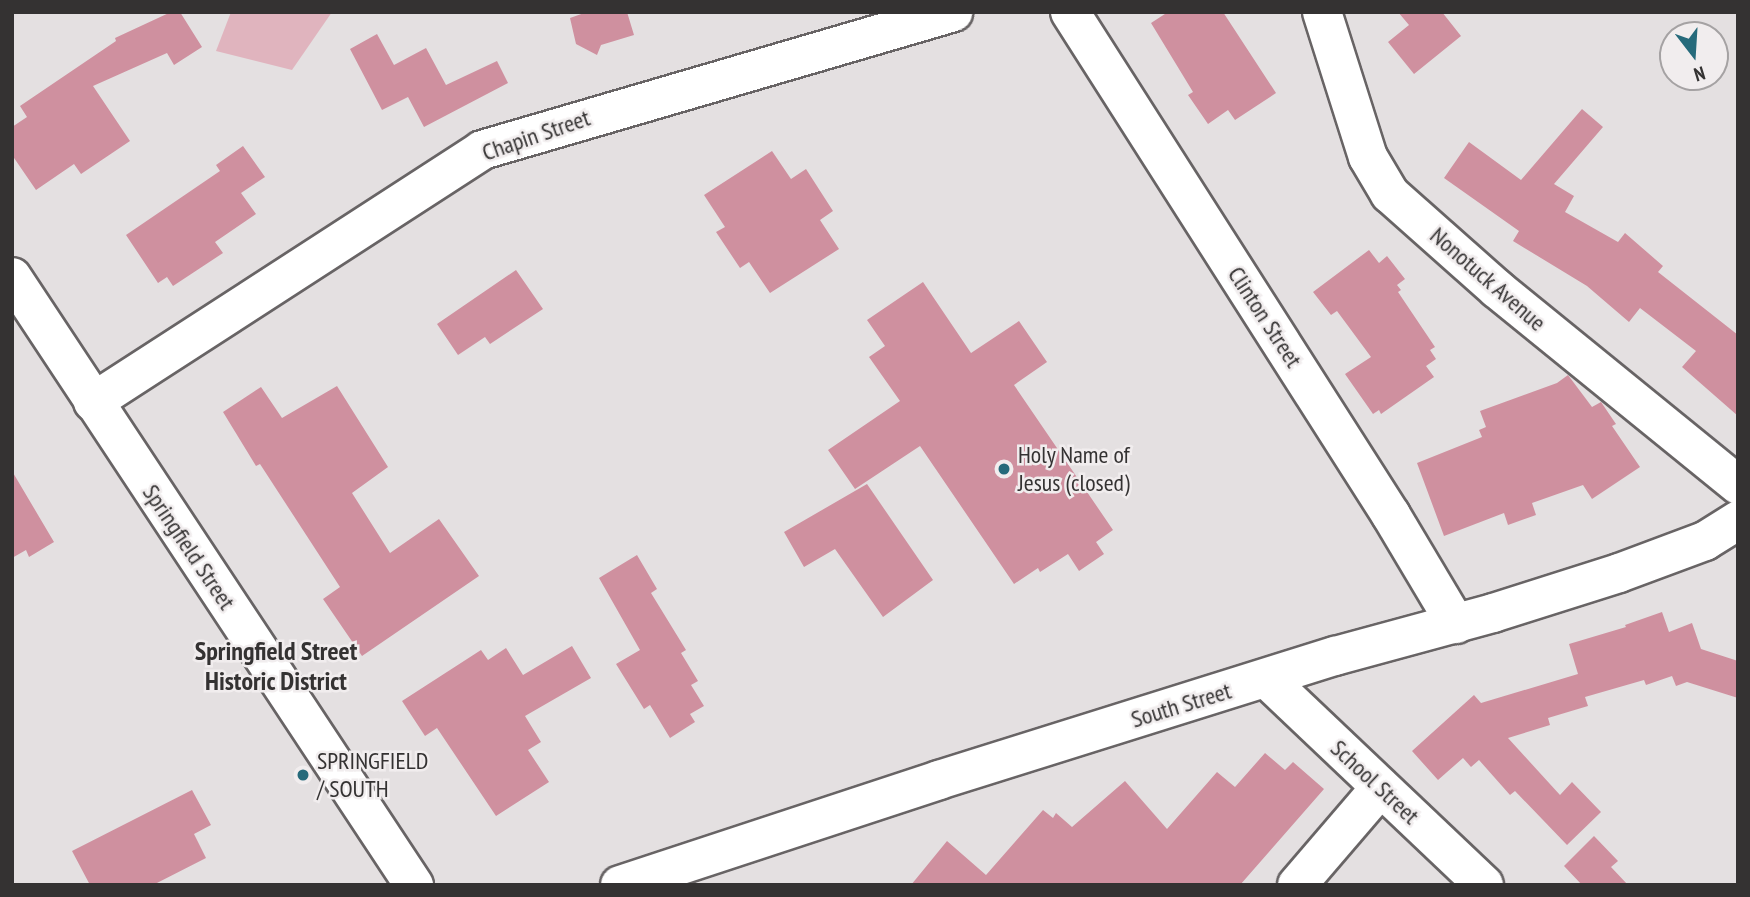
<!DOCTYPE html>
<html>
<head>
<meta charset="utf-8">
<style>
	body { margin:0 }
	#map { position:relative; width:1750px; height:897px; overflow:hidden; background:#e4e0e1; font-family:"PT Sans Narrow",sans-serif }
	div>[style] { position:absolute }
	.green>* { inset:0; background:#e0b4be }
	.building>* { inset:0; background:#cf909f }
	.roads { filter:drop-shadow(2px 0 #686465) drop-shadow(-2px 0 #686465) drop-shadow(0 2px #686465) drop-shadow(0 -2px #686465) }
	.minor>* { height:38px; margin:-19px; padding:0 19px; transform-origin:19px; border-radius:19px; background:#fff }
	.major>* { height:38px; margin:-19px; padding:0 19px; transform-origin:19px; border-radius:19px; background:#fff }
	.dots>* { width:19px; height:19px; translate:-50% -50%; box-sizing:border-box; border:4px solid #f1edee; border-radius:50% }
	span { translate:-50% -50%; white-space:nowrap; text-align:center; line-height:1.15; -webkit-text-stroke:5px #f1edee; paint-order:stroke }
	.street-label { font-size:24px; color:#343232 }
	.poi-label { font-size:24px; color:#343232 }
	.left { translate:0 -50%; text-align:left }
	.neighbourhood-label { font-size:26px; color:#343232; font-weight:700 }
	.frame { position:absolute; inset:0; border:14px solid #343232; pointer-events:none }
	.north { position:absolute; left:1659px; top:21px; width:70px; height:70px; box-sizing:border-box; background:#f1edee; border:2px solid #a5a2a3; border-radius:50%; rotate:163deg; font-size:19px; font-weight:700; line-height:28px; text-align:center; color:#343232 }
	.north::after { content:''; display:block; margin:auto; width:24px; height:32px; background:#266a7b; clip-path:polygon(50% 0,100% 100%,50% 72%,0 100%) }
</style>
</head>
<body>
<div id="map">
	<div class="green">
		<i style="clip-path:polygon(231px 12px,332px 12px,292px 70px,216px 51px)"></i>
	</div>
	<div class="building">
		<i style="clip-path:polygon(171px 12px,180px 12px,202px 47px,174px 65px,167px 53px,93px 86px,130px 141px,81px 174px,74px 164px,36px 190px,12px 155px,12px 127px,27px 117px,20px 106px,116px 41px,115px 38px)"></i>
		<i style="clip-path:polygon(587px 12px,627px 12px,634px 35px,601px 45px,597px 55px,576px 44px,570px 18px)"></i>
		<i style="clip-path:polygon(1168px 12px,1223px 12px,1276px 93px,1235px 120px,1228px 110px,1208px 124px,1188px 95px,1193px 92px,1151px 23px)"></i>
		<i style="clip-path:polygon(1398px 12px,1442px 12px,1461px 36px,1414px 74px,1388px 42px,1409px 25px)"></i>
		<i style="clip-path:polygon(377px 34px,394px 65px,426px 48px,446px 85px,497px 61px,508px 83px,424px 127px,408px 97px,382px 110px,350px 49px)"></i>
		<i style="clip-path:polygon(1582px 109px,1603px 127px,1554px 184px,1574px 196px,1565px 212px,1618px 242px,1625px 233px,1663px 266px,1658px 272px,1738px 335px,1738px 416px,1682px 367px,1696px 351px,1640px 308px,1629px 322px,1587px 286px,1513px 241px,1519px 231px,1444px 178px,1469px 142px,1521px 180px)"></i>
		<i style="clip-path:polygon(243px 146px,265px 177px,241px 193px,256px 214px,215px 242px,223px 253px,173px 286px,167px 277px,158px 283px,126px 235px,220px 171px,216px 165px)"></i>
		<i style="clip-path:polygon(772px 151px,791px 179px,806px 169px,833px 211px,820px 220px,839px 249px,770px 293px,749px 262px,740px 268px,716px 232px,725px 227px,704px 195px)"></i>
		<i style="clip-path:polygon(1369px 250px,1379px 263px,1387px 256px,1405px 279px,1397px 285px,1401px 290px,1398px 292px,1435px 347px,1430px 350px,1436px 359px,1426px 366px,1434px 377px,1381px 414px,1379px 410px,1373px 414px,1345px 374px,1371px 357px,1337px 311px,1331px 315px,1313px 292px)"></i>
		<i style="clip-path:polygon(516px 270px,543px 309px,490px 344px,485px 337px,458px 355px,437px 324px)"></i>
		<i style="clip-path:polygon(923px 282px,971px 353px,1019px 321px,1047px 362px,1014px 385px,1113px 530px,1096px 542px,1104px 554px,1079px 571px,1068px 554px,1040px 572px,1038px 568px,1014px 584px,920px 446px,855px 489px,828px 450px,900px 401px,869px 357px,885px 346px,867px 320px)"></i>
		<i style="clip-path:polygon(1568px 375px,1592px 407px,1601px 402px,1616px 424px,1612px 426px,1640px 467px,1592px 499px,1583px 485px,1532px 503px,1536px 515px,1508px 525px,1504px 513px,1444px 536px,1417px 463px,1482px 437px,1479px 430px,1486px 427px,1480px 411px,1557px 383px)"></i>
		<i style="clip-path:polygon(337px 386px,388px 467px,352px 493px,390px 553px,439px 519px,479px 576px,362px 656px,323px 599px,340px 587px,260px 464px,256px 466px,223px 412px,261px 387px,282px 418px)"></i>
		<i style="clip-path:polygon(12px 471px,54px 542px,29px 557px,26px 550px,12px 558px)"></i>
		<i style="clip-path:polygon(867px 484px,933px 580px,883px 617px,835px 549px,804px 567px,784px 532px)"></i>
		<i style="clip-path:polygon(637px 555px,657px 589px,651px 593px,686px 650px,681px 653px,698px 681px,691px 685px,704px 706px,690px 714px,695px 722px,670px 738px,650px 705px,644px 709px,616px 664px,640px 650px,599px 578px)"></i>
		<i style="clip-path:polygon(1662px 612px,1669px 632px,1692px 623px,1701px 649px,1738px 661px,1738px 698px,1687px 682px,1676px 686px,1672px 676px,1646px 685px,1644px 680px,1585px 697px,1588px 706px,1548px 718px,1550px 725px,1508px 738px,1560px 795px,1572px 782px,1601px 812px,1567px 845px,1515px 791px,1510px 795px,1479px 760px,1471px 767px,1463px 758px,1438px 780px,1412px 751px,1474px 695px,1481px 703px,1578px 674px,1569px 644px,1626px 627px,1625px 625px)"></i>
		<i style="clip-path:polygon(572px 646px,591px 678px,525px 716px,541px 742px,528px 750px,549px 782px,496px 816px,437px 728px,425px 736px,402px 701px,481px 650px,488px 660px,506px 648px,523px 675px)"></i>
		<i style="clip-path:polygon(1265px 753px,1285px 770px,1293px 762px,1324px 789px,1240px 885px,911px 885px,947px 841px,986px 875px,1043px 810px,1053px 818px,1056px 813px,1072px 827px,1125px 781px,1167px 829px,1217px 772px,1235px 787px)"></i>
		<i style="clip-path:polygon(192px 790px,211px 825px,194px 834px,206px 858px,153px 885px,90px 885px,72px 851px)"></i>
		<i style="clip-path:polygon(1594px 836px,1618px 861px,1611px 867px,1628px 885px,1582px 885px,1564px 866px)"></i>
	</div>
	<div class="roads">
		<div class="minor">
			<i style="left:1070px;top:12px;width:597px;rotate:57.46deg"></i>
			<i style="left:1391px;top:515px;width:127px;rotate:59.2deg"></i>
			<i style="left:1322px;top:12px;width:152px;rotate:72.4deg"></i>
			<i style="left:1368px;top:157px;width:43px;rotate:59.3deg"></i>
			<i style="left:1390px;top:194px;width:143px;rotate:41.6deg"></i>
			<i style="left:1497px;top:289px;width:311px;rotate:39.1deg"></i>
			<i style="left:93px;top:402px;width:463px;rotate:-32.9deg"></i>
			<i style="left:482px;top:150px;width:491px;rotate:-16.3deg"></i>
			<i style="left:1267px;top:679px;width:299px;rotate:43.5deg"></i>
			<i style="left:620px;top:885px;width:336px;rotate:-18.2deg"></i>
			<i style="left:939px;top:780px;width:415px;rotate:-17.4deg"></i>
			<i style="left:1335px;top:656px;width:164px;rotate:-15.2deg"></i>
			<i style="left:1493px;top:613px;width:132px;rotate:-17.6deg"></i>
			<i style="left:1619px;top:573px;width:92px;rotate:-20.4deg"></i>
			<i style="left:1705px;top:541px;width:39px;rotate:-32deg"></i>
			<i style="left:1297px;top:885px;width:128px;rotate:-49.4deg"></i>
		</div>
		<div class="major">
			<i style="left:12px;top:277px;width:729px;rotate:56.53deg"></i>
		</div>
	</div>
	<div class="dots">
		<i style="left:1004px;top:469px;background:#266a7b"></i>
		<i style="left:303px;top:775px;background:#266a7b"></i>
	</div>
	<div class="street-label">
		<span style="left:536px;top:135px;rotate:-19deg">Chapin Street</span>
		<span style="left:1488px;top:279px;rotate:41deg">Nonotuck Avenue</span>
		<span style="left:1265px;top:317px;rotate:57deg">Clinton Street</span>
		<span style="left:189px;top:547px;rotate:56deg">Springfield Street</span>
		<span style="left:1181px;top:705px;rotate:-17deg">South Street</span>
		<span style="left:1375px;top:782px;rotate:43deg">School Street</span>
	</div>
	<div class="poi-label">
		<span class="left" style="left:1018px;top:469px">Holy Name of<br>Jesus (closed)</span>
		<span class="left" style="left:317px;top:775px">SPRINGFIELD<br>/ SOUTH</span>
	</div>
	<div class="neighbourhood-label">
		<span style="left:276px;top:666px">Springfield Street<br>Historic District</span>
	</div>
	<div class="frame"></div>
	<div class="north">N</div>
</div>
</body>
</html>
